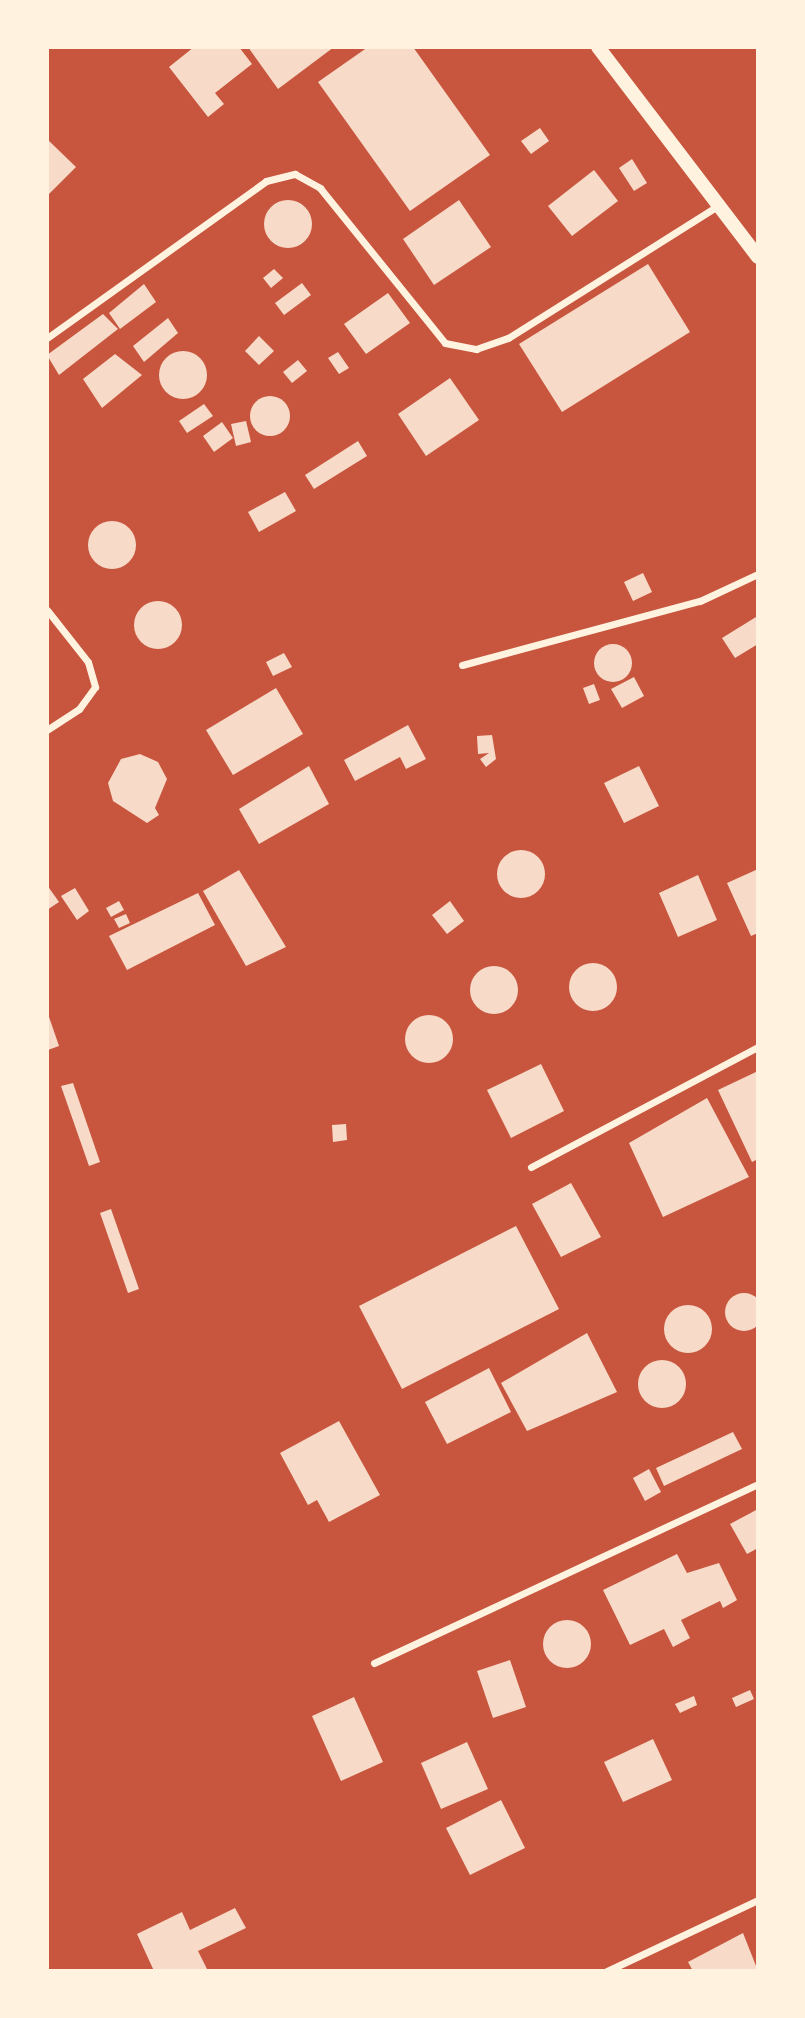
<!DOCTYPE html>
<html>
<head>
<meta charset="utf-8">
<style>
	body { margin:0 }
	#map { position:relative; width:805px; height:2018px; overflow:hidden; background:#c8553d; font-family:Manrope,sans-serif }
	div>[style] { position:absolute }
	.building>* { inset:0; background:#f7dbc8 }
	.round { border-radius:50% }
	.minor>* { height:7px; margin:-3.5px; padding:0 3.5px; transform-origin:3.5px; border-radius:3.5px; background:#fff3e0 }
	.secondary>* { height:14px; margin:-7px; padding:0 7px; transform-origin:7px; border-radius:7px; background:#fff3e0 }
	span { translate:-50% -50%; white-space:nowrap; text-align:center; line-height:1.15; -webkit-text-stroke:7px #fff3e0; paint-order:stroke }
	.frame { position:absolute; inset:0; border:49px solid #fff3e0; pointer-events:none }
</style>
</head>
<body>
<div id="map">
	<div class="building">
		<i style="clip-path:polygon(194px 47px,239px 47px,252px 64px,215px 93px,224px 104px,208px 117px,169px 67px)"></i>
		<i style="clip-path:polygon(248px 47px,334px 47px,278px 89px)"></i>
		<i style="clip-path:polygon(368px 47px,413px 47px,490px 155px,410px 211px,318px 82px)"></i>
		<i style="clip-path:polygon(540px 128px,549px 141px,531px 154px,521px 141px)"></i>
		<i style="clip-path:polygon(47px 139px,76px 167px,47px 196px)"></i>
		<i style="clip-path:polygon(632px 159px,647px 183px,634px 191px,619px 168px)"></i>
		<i style="clip-path:polygon(594px 170px,618px 201px,572px 236px,548px 206px)"></i>
		<i style="clip-path:polygon(459px 200px,491px 247px,434px 285px,403px 239px)"></i>
		<i class="round" style="left:264px;top:200px;width:48px;height:48px"></i>
		<i style="clip-path:polygon(648px 264px,690px 332px,562px 412px,519px 344px)"></i>
		<i style="clip-path:polygon(274px 269px,283px 278px,271px 288px,263px 278px)"></i>
		<i style="clip-path:polygon(302px 283px,311px 295px,284px 315px,275px 303px)"></i>
		<i style="clip-path:polygon(144px 284px,156px 302px,120px 329px,109px 313px)"></i>
		<i style="clip-path:polygon(388px 293px,410px 323px,366px 354px,344px 324px)"></i>
		<i style="clip-path:polygon(103px 314px,118px 329px,59px 375px,47px 355px)"></i>
		<i style="clip-path:polygon(168px 318px,178px 333px,144px 362px,133px 346px)"></i>
		<i style="clip-path:polygon(259px 336px,274px 351px,259px 365px,245px 351px)"></i>
		<i class="round" style="left:159px;top:351px;width:48px;height:48px"></i>
		<i style="clip-path:polygon(338px 352px,349px 368px,339px 374px,328px 358px)"></i>
		<i style="clip-path:polygon(115px 354px,142px 375px,102px 408px,83px 379px)"></i>
		<i style="clip-path:polygon(298px 360px,307px 371px,292px 383px,283px 372px)"></i>
		<i style="clip-path:polygon(450px 378px,479px 420px,426px 456px,398px 414px)"></i>
		<i class="round" style="left:250px;top:396px;width:40px;height:40px"></i>
		<i style="clip-path:polygon(204px 404px,213px 416px,187px 433px,179px 421px)"></i>
		<i style="clip-path:polygon(246px 421px,251px 442px,236px 446px,231px 424px)"></i>
		<i style="clip-path:polygon(222px 422px,233px 438px,214px 452px,203px 436px)"></i>
		<i style="clip-path:polygon(358px 441px,367px 456px,314px 489px,305px 475px)"></i>
		<i style="clip-path:polygon(285px 492px,296px 511px,259px 532px,248px 512px)"></i>
		<i class="round" style="left:88px;top:521px;width:48px;height:48px"></i>
		<i style="clip-path:polygon(643px 573px,652px 592px,633px 601px,624px 582px)"></i>
		<i class="round" style="left:134px;top:601px;width:48px;height:48px"></i>
		<i style="clip-path:polygon(756px 617px,758px 644px,735px 658px,722px 638px)"></i>
		<i class="round" style="left:594px;top:644px;width:38px;height:38px"></i>
		<i style="clip-path:polygon(284px 653px,292px 667px,273px 676px,266px 662px)"></i>
		<i style="clip-path:polygon(634px 677px,644px 696px,622px 708px,611px 689px)"></i>
		<i style="clip-path:polygon(594px 684px,600px 700px,589px 704px,583px 688px)"></i>
		<i style="clip-path:polygon(276px 688px,303px 734px,233px 775px,206px 730px)"></i>
		<i style="clip-path:polygon(408px 725px,426px 759px,406px 769px,400px 757px,355px 781px,344px 760px)"></i>
		<i style="clip-path:polygon(492px 735px,496px 759px,486px 767px,480px 759px,489px 753px,478px 754px,477px 736px)"></i>
		<i style="clip-path:polygon(140px 754px,158px 762px,167px 779px,155px 808px,159px 815px,147px 823px,113px 801px,108px 783px,121px 759px)"></i>
		<i style="clip-path:polygon(309px 766px,329px 804px,259px 844px,239px 809px)"></i>
		<i style="clip-path:polygon(639px 766px,659px 806px,624px 823px,604px 783px)"></i>
		<i class="round" style="left:497px;top:850px;width:48px;height:48px"></i>
		<i style="clip-path:polygon(758px 869px,758px 933px,751px 936px,727px 883px)"></i>
		<i style="clip-path:polygon(239px 870px,286px 947px,246px 966px,203px 891px)"></i>
		<i style="clip-path:polygon(698px 875px,717px 920px,678px 937px,659px 893px)"></i>
		<i style="clip-path:polygon(47px 885px,59px 902px,47px 910px)"></i>
		<i style="clip-path:polygon(75px 888px,89px 911px,77px 920px,61px 896px)"></i>
		<i style="clip-path:polygon(198px 893px,215px 925px,127px 970px,109px 936px)"></i>
		<i style="clip-path:polygon(119px 901px,124px 910px,111px 917px,106px 908px)"></i>
		<i style="clip-path:polygon(450px 901px,464px 921px,447px 934px,432px 915px)"></i>
		<i style="clip-path:polygon(126px 914px,130px 923px,119px 928px,114px 919px)"></i>
		<i class="round" style="left:569px;top:963px;width:48px;height:48px"></i>
		<i class="round" style="left:470px;top:966px;width:48px;height:48px"></i>
		<i style="clip-path:polygon(48px 1014px,59px 1046px,48px 1050px,47px 1048px)"></i>
		<i class="round" style="left:405px;top:1015px;width:48px;height:48px"></i>
		<i style="clip-path:polygon(541px 1064px,564px 1111px,511px 1138px,487px 1090px)"></i>
		<i style="clip-path:polygon(758px 1071px,758px 1159px,752px 1162px,718px 1090px)"></i>
		<i style="clip-path:polygon(73px 1083px,100px 1162px,89px 1166px,61px 1086px)"></i>
		<i style="clip-path:polygon(707px 1098px,749px 1177px,663px 1217px,629px 1143px)"></i>
		<i style="clip-path:polygon(346px 1124px,347px 1140px,333px 1142px,332px 1125px)"></i>
		<i style="clip-path:polygon(571px 1183px,601px 1237px,561px 1257px,532px 1204px)"></i>
		<i style="clip-path:polygon(111px 1209px,139px 1289px,128px 1293px,100px 1213px)"></i>
		<i style="clip-path:polygon(516px 1226px,559px 1309px,402px 1389px,359px 1306px)"></i>
		<i class="round" style="left:725px;top:1293px;width:38px;height:38px"></i>
		<i class="round" style="left:664px;top:1305px;width:48px;height:48px"></i>
		<i style="clip-path:polygon(587px 1333px,617px 1392px,527px 1431px,501px 1383px)"></i>
		<i class="round" style="left:638px;top:1360px;width:48px;height:48px"></i>
		<i style="clip-path:polygon(489px 1368px,511px 1412px,447px 1444px,425px 1402px)"></i>
		<i style="clip-path:polygon(339px 1421px,380px 1495px,329px 1522px,317px 1500px,308px 1505px,280px 1453px)"></i>
		<i style="clip-path:polygon(733px 1432px,742px 1449px,664px 1486px,656px 1468px)"></i>
		<i style="clip-path:polygon(649px 1469px,661px 1492px,645px 1501px,633px 1478px)"></i>
		<i style="clip-path:polygon(758px 1509px,758px 1548px,747px 1554px,730px 1524px)"></i>
		<i style="clip-path:polygon(677px 1554px,687px 1573px,719px 1563px,737px 1600px,723px 1608px,720px 1601px,681px 1620px,690px 1638px,673px 1647px,664px 1629px,630px 1645px,603px 1590px)"></i>
		<i class="round" style="left:543px;top:1620px;width:48px;height:48px"></i>
		<i style="clip-path:polygon(510px 1660px,526px 1707px,493px 1718px,477px 1671px)"></i>
		<i style="clip-path:polygon(750px 1690px,754px 1699px,736px 1707px,732px 1698px)"></i>
		<i style="clip-path:polygon(694px 1696px,697px 1705px,680px 1713px,675px 1704px)"></i>
		<i style="clip-path:polygon(354px 1697px,383px 1762px,341px 1781px,312px 1716px)"></i>
		<i style="clip-path:polygon(653px 1739px,672px 1780px,623px 1802px,604px 1762px)"></i>
		<i style="clip-path:polygon(467px 1742px,488px 1789px,441px 1809px,421px 1763px)"></i>
		<i style="clip-path:polygon(501px 1800px,525px 1848px,470px 1875px,446px 1828px)"></i>
		<i style="clip-path:polygon(235px 1908px,246px 1928px,198px 1951px,208px 1971px,154px 1971px,137px 1934px,182px 1912px,190px 1930px)"></i>
		<i style="clip-path:polygon(743px 1933px,758px 1971px,693px 1971px,688px 1962px)"></i>
	</div>
	<div class="minor">
		<i style="left:47px;top:338px;width:269px;rotate:-35.6deg"></i>
		<i style="left:266px;top:181px;width:30px;rotate:-14deg"></i>
		<i style="left:295px;top:174px;width:29px;rotate:29deg"></i>
		<i style="left:320px;top:188px;width:199px;rotate:51.1deg"></i>
		<i style="left:445px;top:343px;width:32px;rotate:11deg"></i>
		<i style="left:476px;top:349px;width:34px;rotate:-19deg"></i>
		<i style="left:508px;top:338px;width:249px;rotate:-32.2deg"></i>
		<i style="left:47px;top:610px;width:66px;rotate:51.7deg"></i>
		<i style="left:88px;top:662px;width:26px;rotate:74deg"></i>
		<i style="left:95px;top:687px;width:27px;rotate:126deg"></i>
		<i style="left:79px;top:709px;width:38px;rotate:147deg"></i>
		<i style="left:462px;top:665px;width:246px;rotate:-15.1deg"></i>
		<i style="left:700px;top:601px;width:64px;rotate:-25deg"></i>
		<i style="left:531px;top:1167px;width:257px;rotate:-27.9deg"></i>
		<i style="left:374px;top:1663px;width:424px;rotate:-25deg"></i>
		<i style="left:607px;top:1971px;width:167px;rotate:-25.2deg"></i>
	</div>
	<div class="secondary">
		<i style="left:598px;top:47px;width:264px;rotate:52.7deg"></i>
	</div>
	<div class="frame"></div>
</div>
</body>
</html>
